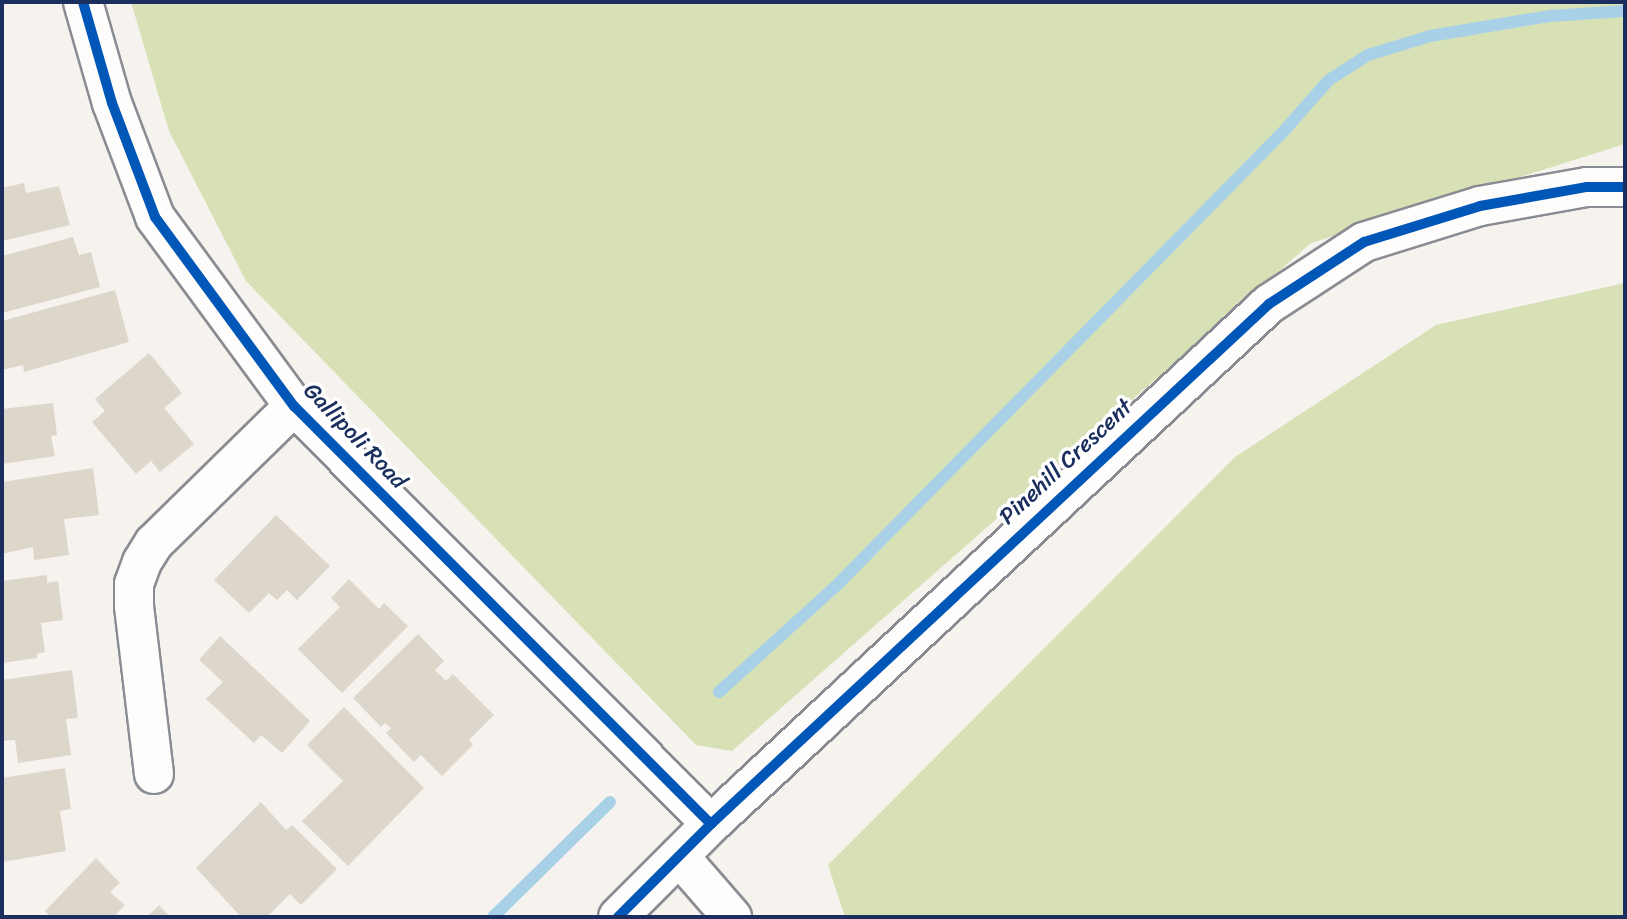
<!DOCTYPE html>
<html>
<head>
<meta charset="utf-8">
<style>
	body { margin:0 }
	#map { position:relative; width:1627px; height:919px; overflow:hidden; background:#f6f2ee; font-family:Sriracha,sans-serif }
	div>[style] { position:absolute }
	.green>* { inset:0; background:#d8e1b6 }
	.stream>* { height:12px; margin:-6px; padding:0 6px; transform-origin:6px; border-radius:6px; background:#a8d1e8 }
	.building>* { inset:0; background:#ddd6cb }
	.roads { filter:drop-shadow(2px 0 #8a8c93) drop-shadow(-2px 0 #8a8c93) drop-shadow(0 2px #8a8c93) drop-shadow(0 -2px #8a8c93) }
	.minor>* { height:38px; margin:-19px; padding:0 19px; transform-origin:19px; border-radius:19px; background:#fefdfc }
	.cycleway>* { height:10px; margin:-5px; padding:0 5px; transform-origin:5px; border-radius:5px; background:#0057b8 }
	span { translate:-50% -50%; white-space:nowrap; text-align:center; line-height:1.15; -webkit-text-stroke:7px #fff; paint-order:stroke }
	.street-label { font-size:23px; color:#1b2f5e }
	.frame { position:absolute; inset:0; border:4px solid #1b2f5e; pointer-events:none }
</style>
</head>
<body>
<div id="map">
	<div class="green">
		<i style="clip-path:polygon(131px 2px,1625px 2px,1625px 144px,1311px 243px,732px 751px,696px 745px,246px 281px,169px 131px)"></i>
		<i style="clip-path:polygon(1625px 283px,1625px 917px,845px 917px,828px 865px,1235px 457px,1436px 325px)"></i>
	</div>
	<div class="stream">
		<i style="left:719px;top:692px;width:161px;rotate:-42.2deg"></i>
		<i style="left:838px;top:584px;width:634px;rotate:-45.45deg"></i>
		<i style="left:1283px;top:132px;width:69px;rotate:-48.5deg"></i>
		<i style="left:1329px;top:80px;width:46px;rotate:-32.7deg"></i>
		<i style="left:1368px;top:55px;width:65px;rotate:-17deg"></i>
		<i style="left:1430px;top:36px;width:122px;rotate:-9.5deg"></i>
		<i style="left:1550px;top:16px;width:75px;rotate:-3.8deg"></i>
		<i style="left:493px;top:917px;width:164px;rotate:-44.5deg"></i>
	</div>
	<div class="building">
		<i style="clip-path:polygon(24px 183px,26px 193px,59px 186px,70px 225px,2px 241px,2px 188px)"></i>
		<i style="clip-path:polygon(73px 237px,79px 255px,91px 252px,100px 287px,2px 313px,2px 256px)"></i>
		<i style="clip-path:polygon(115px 290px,129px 342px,24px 372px,23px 365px,2px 370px,2px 321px)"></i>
		<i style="clip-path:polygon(149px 353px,182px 393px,164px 408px,194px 444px,160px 472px,151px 461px,136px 474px,92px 422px,105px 411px,95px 399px)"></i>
		<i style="clip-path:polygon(53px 403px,57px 435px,51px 436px,55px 456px,2px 464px,2px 409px)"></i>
		<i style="clip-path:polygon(93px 468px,99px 515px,64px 519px,69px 555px,34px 560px,33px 547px,2px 554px,2px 482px)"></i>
		<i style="clip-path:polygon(276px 515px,330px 566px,297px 600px,287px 590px,277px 600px,269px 593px,249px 613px,214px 580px)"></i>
		<i style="clip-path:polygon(47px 575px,47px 583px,58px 581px,63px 620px,41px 623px,45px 652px,37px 654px,37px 658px,2px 663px,2px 581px)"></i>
		<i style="clip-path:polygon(349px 579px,379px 609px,384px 603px,408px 626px,342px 693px,298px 649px,340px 607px,331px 598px)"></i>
		<i style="clip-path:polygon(418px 634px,444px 661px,435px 670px,446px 681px,453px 674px,494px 715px,469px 740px,473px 745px,442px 776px,421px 755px,414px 762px,386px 733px,391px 728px,385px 723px,381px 727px,353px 698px)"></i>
		<i style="clip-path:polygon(220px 636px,310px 721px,282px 753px,261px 735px,254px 743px,206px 699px,223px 682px,199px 660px)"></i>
		<i style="clip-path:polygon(72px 670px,78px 718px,66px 719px,71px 755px,18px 763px,15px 740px,2px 741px,2px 680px)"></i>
		<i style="clip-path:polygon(344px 707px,424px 788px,348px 866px,302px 821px,343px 781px,307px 745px)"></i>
		<i style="clip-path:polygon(65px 768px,71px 809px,60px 811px,66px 851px,2px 862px,2px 778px)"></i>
		<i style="clip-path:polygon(261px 802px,286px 830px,292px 825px,337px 869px,301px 905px,290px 894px,267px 917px,241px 917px,196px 868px)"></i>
		<i style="clip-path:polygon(96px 858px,120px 883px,110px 892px,125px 905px,113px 917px,51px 917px,45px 911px)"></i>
		<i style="clip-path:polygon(159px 905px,170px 917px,147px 917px)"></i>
	</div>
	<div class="roads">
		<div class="minor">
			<i style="left:83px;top:2px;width:105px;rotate:74deg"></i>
			<i style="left:112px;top:103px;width:122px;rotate:69.3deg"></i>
			<i style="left:155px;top:217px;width:235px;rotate:53.7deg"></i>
			<i style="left:294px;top:406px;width:590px;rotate:45.07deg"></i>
			<i style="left:154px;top:774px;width:169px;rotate:-96.8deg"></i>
			<i style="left:134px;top:606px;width:22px;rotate:-90deg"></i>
			<i style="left:134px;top:584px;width:23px;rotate:-70deg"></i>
			<i style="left:142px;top:562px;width:22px;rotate:-58deg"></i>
			<i style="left:154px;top:543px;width:196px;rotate:-44.4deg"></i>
			<i style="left:679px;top:856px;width:81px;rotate:49deg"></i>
			<i style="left:618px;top:917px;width:132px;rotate:-45deg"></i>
			<i style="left:711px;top:824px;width:763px;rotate:-42.98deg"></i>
			<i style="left:1269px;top:304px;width:113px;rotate:-33.1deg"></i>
			<i style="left:1364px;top:242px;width:121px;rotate:-17.2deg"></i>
			<i style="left:1480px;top:206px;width:109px;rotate:-10.1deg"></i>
			<i style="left:1587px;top:187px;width:38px"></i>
		</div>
	</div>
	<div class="cycleway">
		<i style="left:83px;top:2px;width:105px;rotate:74deg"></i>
		<i style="left:112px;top:103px;width:122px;rotate:69.3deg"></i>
		<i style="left:155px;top:217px;width:235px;rotate:53.7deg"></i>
		<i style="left:294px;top:406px;width:590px;rotate:45.07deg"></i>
		<i style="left:618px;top:917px;width:132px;rotate:-45deg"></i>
		<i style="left:711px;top:824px;width:763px;rotate:-42.98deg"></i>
		<i style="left:1269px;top:304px;width:113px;rotate:-33.1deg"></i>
		<i style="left:1364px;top:242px;width:121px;rotate:-17.2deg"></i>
		<i style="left:1480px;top:206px;width:109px;rotate:-10.1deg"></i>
		<i style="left:1587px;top:187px;width:38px"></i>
	</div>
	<div class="street-label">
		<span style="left:355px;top:436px;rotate:46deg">Gallipoli Road</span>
		<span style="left:1066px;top:462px;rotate:-43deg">Pinehill Crescent</span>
	</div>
	<div class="frame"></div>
</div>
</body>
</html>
